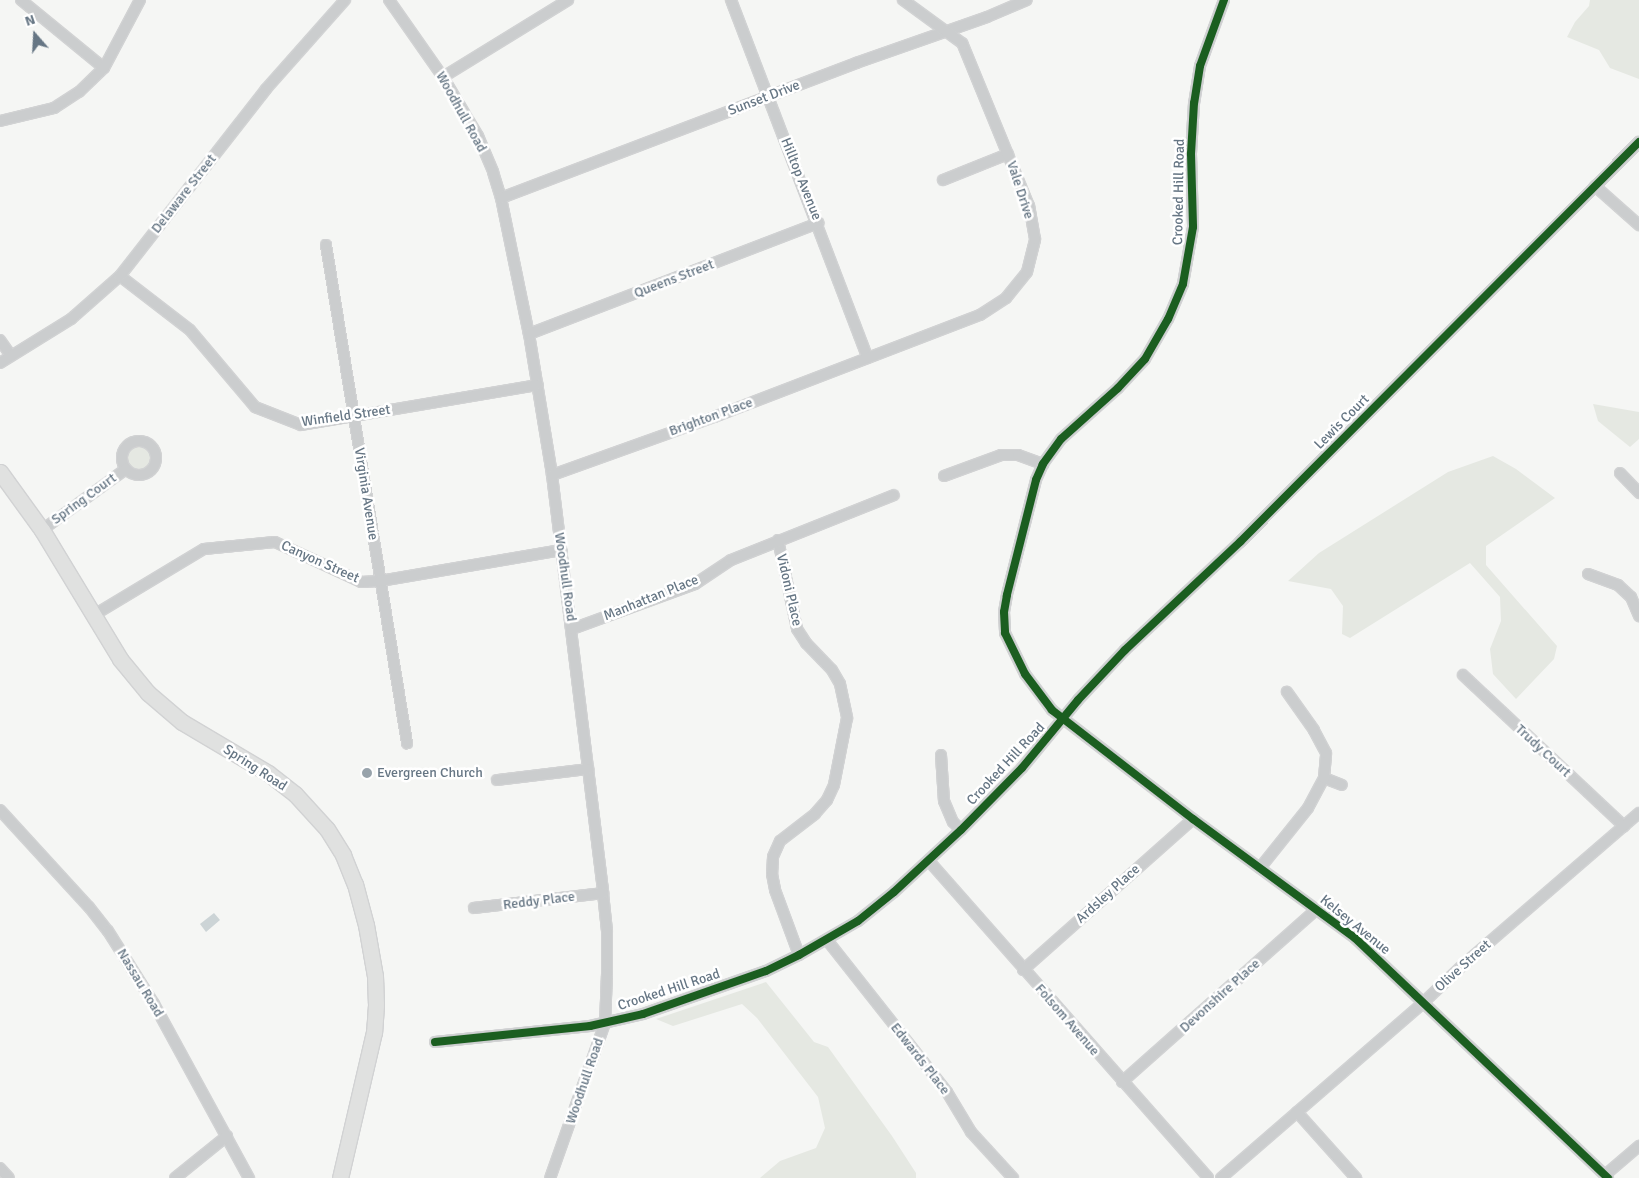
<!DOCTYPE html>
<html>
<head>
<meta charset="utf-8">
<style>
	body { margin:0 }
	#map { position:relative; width:1639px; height:1178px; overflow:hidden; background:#f5f6f4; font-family:Signika,sans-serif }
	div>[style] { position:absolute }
	.green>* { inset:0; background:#e5e8e2 }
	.round { border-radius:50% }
	.water>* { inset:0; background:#ccd4d6 }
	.roads { filter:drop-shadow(1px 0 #d1d2d3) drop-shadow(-1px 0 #d1d2d3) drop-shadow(0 1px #d1d2d3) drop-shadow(0 -1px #d1d2d3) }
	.street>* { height:10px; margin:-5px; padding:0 5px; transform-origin:5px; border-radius:5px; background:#cbcdce }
	.street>.ring { margin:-5px; padding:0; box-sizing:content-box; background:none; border:10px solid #cbcdce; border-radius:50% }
	.secondary>* { height:15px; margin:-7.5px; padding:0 7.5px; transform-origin:7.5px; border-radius:7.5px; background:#e0e1e0 }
	.cycleway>* { height:8px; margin:-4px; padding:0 4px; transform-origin:4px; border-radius:4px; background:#1b5e20 }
	.dots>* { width:14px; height:14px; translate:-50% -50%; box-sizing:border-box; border:2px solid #fff; border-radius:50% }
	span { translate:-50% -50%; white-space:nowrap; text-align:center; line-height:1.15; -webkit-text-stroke:5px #fff; paint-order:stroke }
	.street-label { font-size:14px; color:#667684 }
	.poi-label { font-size:14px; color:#667684 }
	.left { translate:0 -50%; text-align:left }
	.north { position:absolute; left:10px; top:10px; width:50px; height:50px; -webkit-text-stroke:4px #fff; paint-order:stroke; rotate:341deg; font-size:14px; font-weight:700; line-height:20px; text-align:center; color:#667684 }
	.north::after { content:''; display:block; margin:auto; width:18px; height:22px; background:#667684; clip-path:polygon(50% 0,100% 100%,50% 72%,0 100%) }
</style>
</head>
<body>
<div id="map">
	<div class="green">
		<i style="clip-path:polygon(1590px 0,1639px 0,1639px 79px,1610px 68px,1599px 50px,1567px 37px,1575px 22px,1589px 6px)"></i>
		<i style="clip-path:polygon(1593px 404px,1639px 412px,1639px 439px,1630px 447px,1598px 421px)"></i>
		<i class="round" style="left:126px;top:444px;width:26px;height:26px"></i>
		<i style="clip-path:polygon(1493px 456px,1516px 469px,1555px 498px,1486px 546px,1486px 565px,1557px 646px,1554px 659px,1516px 699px,1493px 674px,1490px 649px,1501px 621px,1500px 597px,1470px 563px,1350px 638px,1342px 634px,1343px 606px,1331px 589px,1288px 581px,1319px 553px,1448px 472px)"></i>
		<i style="clip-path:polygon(766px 982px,814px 1042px,828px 1047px,892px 1136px,916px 1173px,916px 1178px,760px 1178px,780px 1161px,816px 1148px,825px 1128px,818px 1097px,757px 1018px,742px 1004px,673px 1026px,656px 1019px)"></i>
	</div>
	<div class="water">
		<i style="clip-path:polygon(214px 913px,220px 920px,206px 932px,200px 924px)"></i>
	</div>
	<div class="roads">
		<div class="street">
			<i style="left:21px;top:0;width:107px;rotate:39.3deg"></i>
			<i style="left:389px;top:0;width:94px;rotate:55deg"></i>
			<i style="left:443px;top:77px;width:69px;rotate:59.3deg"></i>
			<i style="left:478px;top:136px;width:39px;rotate:67deg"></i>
			<i style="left:493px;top:172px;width:27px;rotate:73deg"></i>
			<i style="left:501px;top:198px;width:139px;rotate:78.4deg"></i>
			<i style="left:529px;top:334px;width:143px;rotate:80.7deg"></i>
			<i style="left:552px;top:475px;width:421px;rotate:83deg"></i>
			<i style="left:603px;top:893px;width:39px;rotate:84deg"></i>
			<i style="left:607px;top:932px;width:42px;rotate:90deg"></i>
			<i style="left:607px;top:974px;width:49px;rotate:92.3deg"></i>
			<i style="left:605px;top:1023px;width:164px;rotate:109.5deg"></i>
			<i style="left:731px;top:0;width:383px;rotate:69.1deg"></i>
			<i style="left:1224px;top:0;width:70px;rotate:110deg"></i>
			<i style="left:1200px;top:66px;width:37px;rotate:99deg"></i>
			<i style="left:1194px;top:103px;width:51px;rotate:93.4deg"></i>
			<i style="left:1191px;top:154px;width:73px;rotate:88.4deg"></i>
			<i style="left:1193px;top:227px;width:58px;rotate:100deg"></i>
			<i style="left:1183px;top:284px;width:38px;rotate:113deg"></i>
			<i style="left:1168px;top:319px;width:46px;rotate:119.9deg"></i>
			<i style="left:1145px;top:359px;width:40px;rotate:133deg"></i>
			<i style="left:1118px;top:388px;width:76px;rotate:138.2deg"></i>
			<i style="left:1061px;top:439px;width:31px;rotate:126deg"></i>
			<i style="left:1043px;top:464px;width:17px;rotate:114deg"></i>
			<i style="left:1036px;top:480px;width:119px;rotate:104.2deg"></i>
			<i style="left:1007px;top:595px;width:17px;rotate:100deg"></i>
			<i style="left:1004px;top:612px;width:21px;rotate:87deg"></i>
			<i style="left:1005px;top:633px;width:46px;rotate:64deg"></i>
			<i style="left:1025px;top:674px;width:45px;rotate:53.1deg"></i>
			<i style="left:1052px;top:710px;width:178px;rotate:37.7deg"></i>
			<i style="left:1193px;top:819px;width:201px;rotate:36.3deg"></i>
			<i style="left:1355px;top:938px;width:349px;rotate:43.5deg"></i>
			<i style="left:443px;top:77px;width:147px;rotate:-31.6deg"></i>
			<i style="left:0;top:121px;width:56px;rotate:-13.5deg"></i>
			<i style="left:54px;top:108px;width:30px;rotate:-33deg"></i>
			<i style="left:79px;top:92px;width:35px;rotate:-44deg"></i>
			<i style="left:104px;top:68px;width:77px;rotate:-62.1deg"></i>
			<i style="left:943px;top:180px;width:70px;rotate:-21.8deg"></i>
			<i style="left:1595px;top:186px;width:59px;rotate:41.6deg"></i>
			<i style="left:501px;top:198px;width:380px;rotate:-20.8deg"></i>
			<i style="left:856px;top:63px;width:139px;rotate:-19.3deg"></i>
			<i style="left:987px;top:17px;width:43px;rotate:-23deg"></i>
			<i style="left:326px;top:245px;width:505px;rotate:80.76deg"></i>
			<i style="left:120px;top:276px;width:88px;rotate:37.6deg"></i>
			<i style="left:190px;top:330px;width:101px;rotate:49.8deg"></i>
			<i style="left:255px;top:407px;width:49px;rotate:21.4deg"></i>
			<i style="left:301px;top:425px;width:240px;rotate:-9.6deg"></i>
			<i style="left:529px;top:334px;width:310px;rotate:-21deg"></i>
			<i style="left:0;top:340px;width:19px;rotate:55deg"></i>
			<i style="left:0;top:363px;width:84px;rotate:-31.8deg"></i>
			<i style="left:71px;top:319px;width:65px;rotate:-41.3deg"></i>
			<i style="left:120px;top:276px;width:237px;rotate:-52deg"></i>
			<i style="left:266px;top:89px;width:119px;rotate:-48.4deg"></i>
			<i class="ring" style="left:122px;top:441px;width:24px;height:24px"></i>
			<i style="left:1620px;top:473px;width:28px;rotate:46deg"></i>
			<i style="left:552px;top:475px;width:172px;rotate:-19.7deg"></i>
			<i style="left:714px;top:417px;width:285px;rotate:-21deg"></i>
			<i style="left:980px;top:315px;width:31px;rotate:-33deg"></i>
			<i style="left:1006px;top:298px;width:33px;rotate:-51deg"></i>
			<i style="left:1027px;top:272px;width:34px;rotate:-76deg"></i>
			<i style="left:1035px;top:239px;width:34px;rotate:-100deg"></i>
			<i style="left:1029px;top:206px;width:176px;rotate:-112.3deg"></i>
			<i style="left:962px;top:43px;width:73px;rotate:-143.9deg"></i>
			<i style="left:944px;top:476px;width:61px;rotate:-20.2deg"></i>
			<i style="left:1001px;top:455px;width:17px"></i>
			<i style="left:1018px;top:455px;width:27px;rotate:20deg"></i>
			<i style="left:42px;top:530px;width:104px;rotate:-36deg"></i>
			<i style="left:778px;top:540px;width:91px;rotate:77.9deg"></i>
			<i style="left:797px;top:629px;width:17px;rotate:57deg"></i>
			<i style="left:806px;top:643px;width:37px;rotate:46deg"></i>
			<i style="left:832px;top:670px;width:16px;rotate:60deg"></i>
			<i style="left:840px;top:684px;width:35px;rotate:78deg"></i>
			<i style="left:847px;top:718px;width:68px;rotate:101deg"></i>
			<i style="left:834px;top:785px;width:17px;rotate:115deg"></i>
			<i style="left:827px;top:800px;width:18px;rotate:131deg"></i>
			<i style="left:815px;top:814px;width:44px;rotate:142.4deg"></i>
			<i style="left:780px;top:841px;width:17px;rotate:114deg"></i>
			<i style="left:773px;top:857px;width:17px;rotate:93deg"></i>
			<i style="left:772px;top:874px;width:16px;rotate:79deg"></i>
			<i style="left:775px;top:890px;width:69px;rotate:69.7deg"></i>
			<i style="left:1588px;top:574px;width:32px;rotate:20deg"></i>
			<i style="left:1618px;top:585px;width:18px;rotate:43deg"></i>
			<i style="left:1631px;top:597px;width:21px;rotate:67deg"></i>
			<i style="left:94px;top:615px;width:128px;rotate:-31deg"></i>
			<i style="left:204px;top:549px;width:71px;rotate:-5.6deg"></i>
			<i style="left:275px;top:542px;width:95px;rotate:24.9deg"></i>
			<i style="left:361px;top:582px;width:19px;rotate:-3deg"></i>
			<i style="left:380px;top:581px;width:184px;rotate:-9.7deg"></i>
			<i style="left:572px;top:629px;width:131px;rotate:-20.1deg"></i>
			<i style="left:695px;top:584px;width:43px;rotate:-33.7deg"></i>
			<i style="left:731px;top:560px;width:175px;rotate:-21.7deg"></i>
			<i style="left:1463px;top:675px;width:221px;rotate:43.2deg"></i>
			<i style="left:941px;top:755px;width:46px;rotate:86.3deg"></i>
			<i style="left:944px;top:801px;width:23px;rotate:67deg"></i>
			<i style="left:953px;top:822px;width:11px;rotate:45deg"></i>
			<i style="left:1324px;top:778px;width:19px;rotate:21deg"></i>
			<i style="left:497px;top:780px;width:92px;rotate:-6.9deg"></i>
			<i style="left:0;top:810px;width:132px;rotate:47.5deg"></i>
			<i style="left:89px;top:907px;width:31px;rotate:52deg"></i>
			<i style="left:108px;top:931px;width:86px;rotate:57.8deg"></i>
			<i style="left:154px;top:1004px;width:198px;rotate:61.4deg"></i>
			<i style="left:929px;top:861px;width:422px;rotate:48.6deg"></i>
			<i style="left:1260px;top:868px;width:77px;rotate:-51.3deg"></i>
			<i style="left:1308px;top:808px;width:34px;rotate:-62deg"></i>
			<i style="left:1324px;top:778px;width:25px;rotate:-85deg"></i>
			<i style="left:1326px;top:753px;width:26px;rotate:-118deg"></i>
			<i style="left:1314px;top:730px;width:47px;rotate:-125.4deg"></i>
			<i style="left:474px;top:908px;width:130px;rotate:-6.6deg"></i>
			<i style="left:827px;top:940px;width:194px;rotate:51.7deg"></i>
			<i style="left:947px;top:1092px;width:47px;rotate:59deg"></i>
			<i style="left:971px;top:1132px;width:62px;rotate:47.6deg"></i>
			<i style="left:1023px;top:970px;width:227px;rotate:-41.6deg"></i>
			<i style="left:435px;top:1042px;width:156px;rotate:-5.9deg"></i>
			<i style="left:590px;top:1026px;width:54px;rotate:-12.8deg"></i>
			<i style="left:643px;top:1014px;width:130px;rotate:-19.3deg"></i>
			<i style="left:766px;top:971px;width:37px;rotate:-26deg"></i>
			<i style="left:799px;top:955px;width:68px;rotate:-30deg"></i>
			<i style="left:858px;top:921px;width:46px;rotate:-38.9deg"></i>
			<i style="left:894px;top:892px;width:91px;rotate:-42.8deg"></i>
			<i style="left:961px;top:830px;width:87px;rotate:-45.5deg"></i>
			<i style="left:1022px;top:768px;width:88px;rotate:-50.5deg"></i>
			<i style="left:1078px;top:700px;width:69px;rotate:-46.8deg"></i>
			<i style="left:1125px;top:650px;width:158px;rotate:-43.2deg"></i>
			<i style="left:1240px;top:542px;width:565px;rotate:-45.07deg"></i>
			<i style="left:1122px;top:1082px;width:261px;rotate:-41.6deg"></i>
			<i style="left:1297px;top:1112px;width:89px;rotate:48.2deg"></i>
			<i style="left:0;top:1168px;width:13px;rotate:48deg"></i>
			<i style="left:1605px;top:1175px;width:45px;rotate:-40.5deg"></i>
			<i style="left:175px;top:1178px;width:67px;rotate:-38.9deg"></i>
			<i style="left:1221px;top:1178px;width:269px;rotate:-40.9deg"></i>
			<i style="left:1424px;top:1002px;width:55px;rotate:-43.5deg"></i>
			<i style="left:1464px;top:964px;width:231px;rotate:-40.8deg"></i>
		</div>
		<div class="secondary">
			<i style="left:0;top:472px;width:72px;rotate:54.1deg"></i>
			<i style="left:42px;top:530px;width:151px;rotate:58.8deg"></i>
			<i style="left:120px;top:659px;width:44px;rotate:50.5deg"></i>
			<i style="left:148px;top:693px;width:45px;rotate:40.5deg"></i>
			<i style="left:182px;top:722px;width:100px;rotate:30.7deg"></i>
			<i style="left:268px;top:773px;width:34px;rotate:38deg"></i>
			<i style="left:295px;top:794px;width:47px;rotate:47.6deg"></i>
			<i style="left:327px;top:829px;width:31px;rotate:58deg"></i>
			<i style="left:343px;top:855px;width:31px;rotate:68deg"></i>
			<i style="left:355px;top:884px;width:42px;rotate:75deg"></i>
			<i style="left:366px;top:925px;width:52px;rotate:80deg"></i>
			<i style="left:375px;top:976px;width:29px;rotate:88deg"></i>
			<i style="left:376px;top:1005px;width:27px;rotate:94deg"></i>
			<i style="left:374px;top:1032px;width:150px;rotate:103.1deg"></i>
		</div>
	</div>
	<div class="cycleway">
		<i style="left:1224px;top:0;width:70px;rotate:110deg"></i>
		<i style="left:1200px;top:66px;width:37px;rotate:99deg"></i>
		<i style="left:1194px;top:103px;width:51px;rotate:93.4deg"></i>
		<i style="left:1191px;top:154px;width:73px;rotate:88.4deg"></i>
		<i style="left:1193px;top:227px;width:58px;rotate:100deg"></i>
		<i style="left:1183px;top:284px;width:38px;rotate:113deg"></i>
		<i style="left:1168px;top:319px;width:46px;rotate:119.9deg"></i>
		<i style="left:1145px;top:359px;width:40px;rotate:133deg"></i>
		<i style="left:1118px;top:388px;width:76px;rotate:138.2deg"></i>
		<i style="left:1061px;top:439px;width:31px;rotate:126deg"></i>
		<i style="left:1043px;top:464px;width:17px;rotate:114deg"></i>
		<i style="left:1036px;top:480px;width:119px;rotate:104.2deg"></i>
		<i style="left:1007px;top:595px;width:17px;rotate:100deg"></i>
		<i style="left:1004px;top:612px;width:21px;rotate:87deg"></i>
		<i style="left:1005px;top:633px;width:46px;rotate:64deg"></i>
		<i style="left:1025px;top:674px;width:45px;rotate:53.1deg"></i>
		<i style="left:1052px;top:710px;width:178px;rotate:37.7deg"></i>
		<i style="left:1193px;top:819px;width:201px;rotate:36.3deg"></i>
		<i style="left:1355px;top:938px;width:349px;rotate:43.5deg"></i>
		<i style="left:435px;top:1042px;width:156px;rotate:-5.9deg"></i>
		<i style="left:590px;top:1026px;width:54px;rotate:-12.8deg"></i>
		<i style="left:643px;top:1014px;width:130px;rotate:-19.3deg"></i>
		<i style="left:766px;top:971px;width:37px;rotate:-26deg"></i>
		<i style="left:799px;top:955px;width:68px;rotate:-30deg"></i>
		<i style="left:858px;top:921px;width:46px;rotate:-38.9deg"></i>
		<i style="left:894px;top:892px;width:91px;rotate:-42.8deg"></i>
		<i style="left:961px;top:830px;width:87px;rotate:-45.5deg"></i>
		<i style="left:1022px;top:768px;width:88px;rotate:-50.5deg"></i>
		<i style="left:1078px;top:700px;width:69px;rotate:-46.8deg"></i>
		<i style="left:1125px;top:650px;width:158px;rotate:-43.2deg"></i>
		<i style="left:1240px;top:542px;width:565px;rotate:-45.07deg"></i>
	</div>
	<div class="dots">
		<i style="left:367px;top:773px;background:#98a3ab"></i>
	</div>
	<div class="street-label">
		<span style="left:764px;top:98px;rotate:-21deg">Sunset Drive</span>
		<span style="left:461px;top:112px;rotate:61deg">Woodhull Road</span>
		<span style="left:801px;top:179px;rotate:68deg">Hilltop Avenue</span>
		<span style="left:1020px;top:190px;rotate:72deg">Vale Drive</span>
		<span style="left:1179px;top:192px;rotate:-89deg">Crooked Hill Road</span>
		<span style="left:184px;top:194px;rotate:-52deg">Delaware Street</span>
		<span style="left:674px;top:279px;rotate:-21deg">Queens Street</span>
		<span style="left:346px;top:416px;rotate:-8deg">Winfield Street</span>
		<span style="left:711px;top:417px;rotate:-20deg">Brighton Place</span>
		<span style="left:1342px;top:422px;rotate:-45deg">Lewis Court</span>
		<span style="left:366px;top:494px;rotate:81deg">Virginia Avenue</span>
		<span style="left:84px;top:499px;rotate:-36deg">Spring Court</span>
		<span style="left:320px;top:562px;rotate:24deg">Canyon Street</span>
		<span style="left:565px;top:577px;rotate:82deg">Woodhull Road</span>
		<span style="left:789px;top:590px;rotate:77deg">Vidoni Place</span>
		<span style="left:651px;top:598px;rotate:-22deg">Manhattan Place</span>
		<span style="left:1543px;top:751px;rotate:43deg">Trudy Court</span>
		<span style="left:1006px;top:764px;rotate:-47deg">Crooked Hill Road</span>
		<span style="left:255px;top:768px;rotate:33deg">Spring Road</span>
		<span style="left:1108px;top:894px;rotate:-42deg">Ardsley Place</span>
		<span style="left:539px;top:901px;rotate:-7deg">Reddy Place</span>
		<span style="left:1355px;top:925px;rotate:39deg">Kelsey Avenue</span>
		<span style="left:1463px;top:966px;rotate:-42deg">Olive Street</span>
		<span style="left:140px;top:983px;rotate:59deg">Nassau Road</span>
		<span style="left:669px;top:990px;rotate:-18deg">Crooked Hill Road</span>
		<span style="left:1220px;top:996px;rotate:-42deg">Devonshire Place</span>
		<span style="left:1067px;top:1020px;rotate:49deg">Folsom Avenue</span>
		<span style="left:920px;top:1059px;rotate:52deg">Edwards Place</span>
		<span style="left:585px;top:1081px;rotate:-71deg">Woodhull Road</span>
	</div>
	<div class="poi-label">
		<span class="left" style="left:377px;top:773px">Evergreen Church</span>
	</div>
	<div class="north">N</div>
</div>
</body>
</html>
